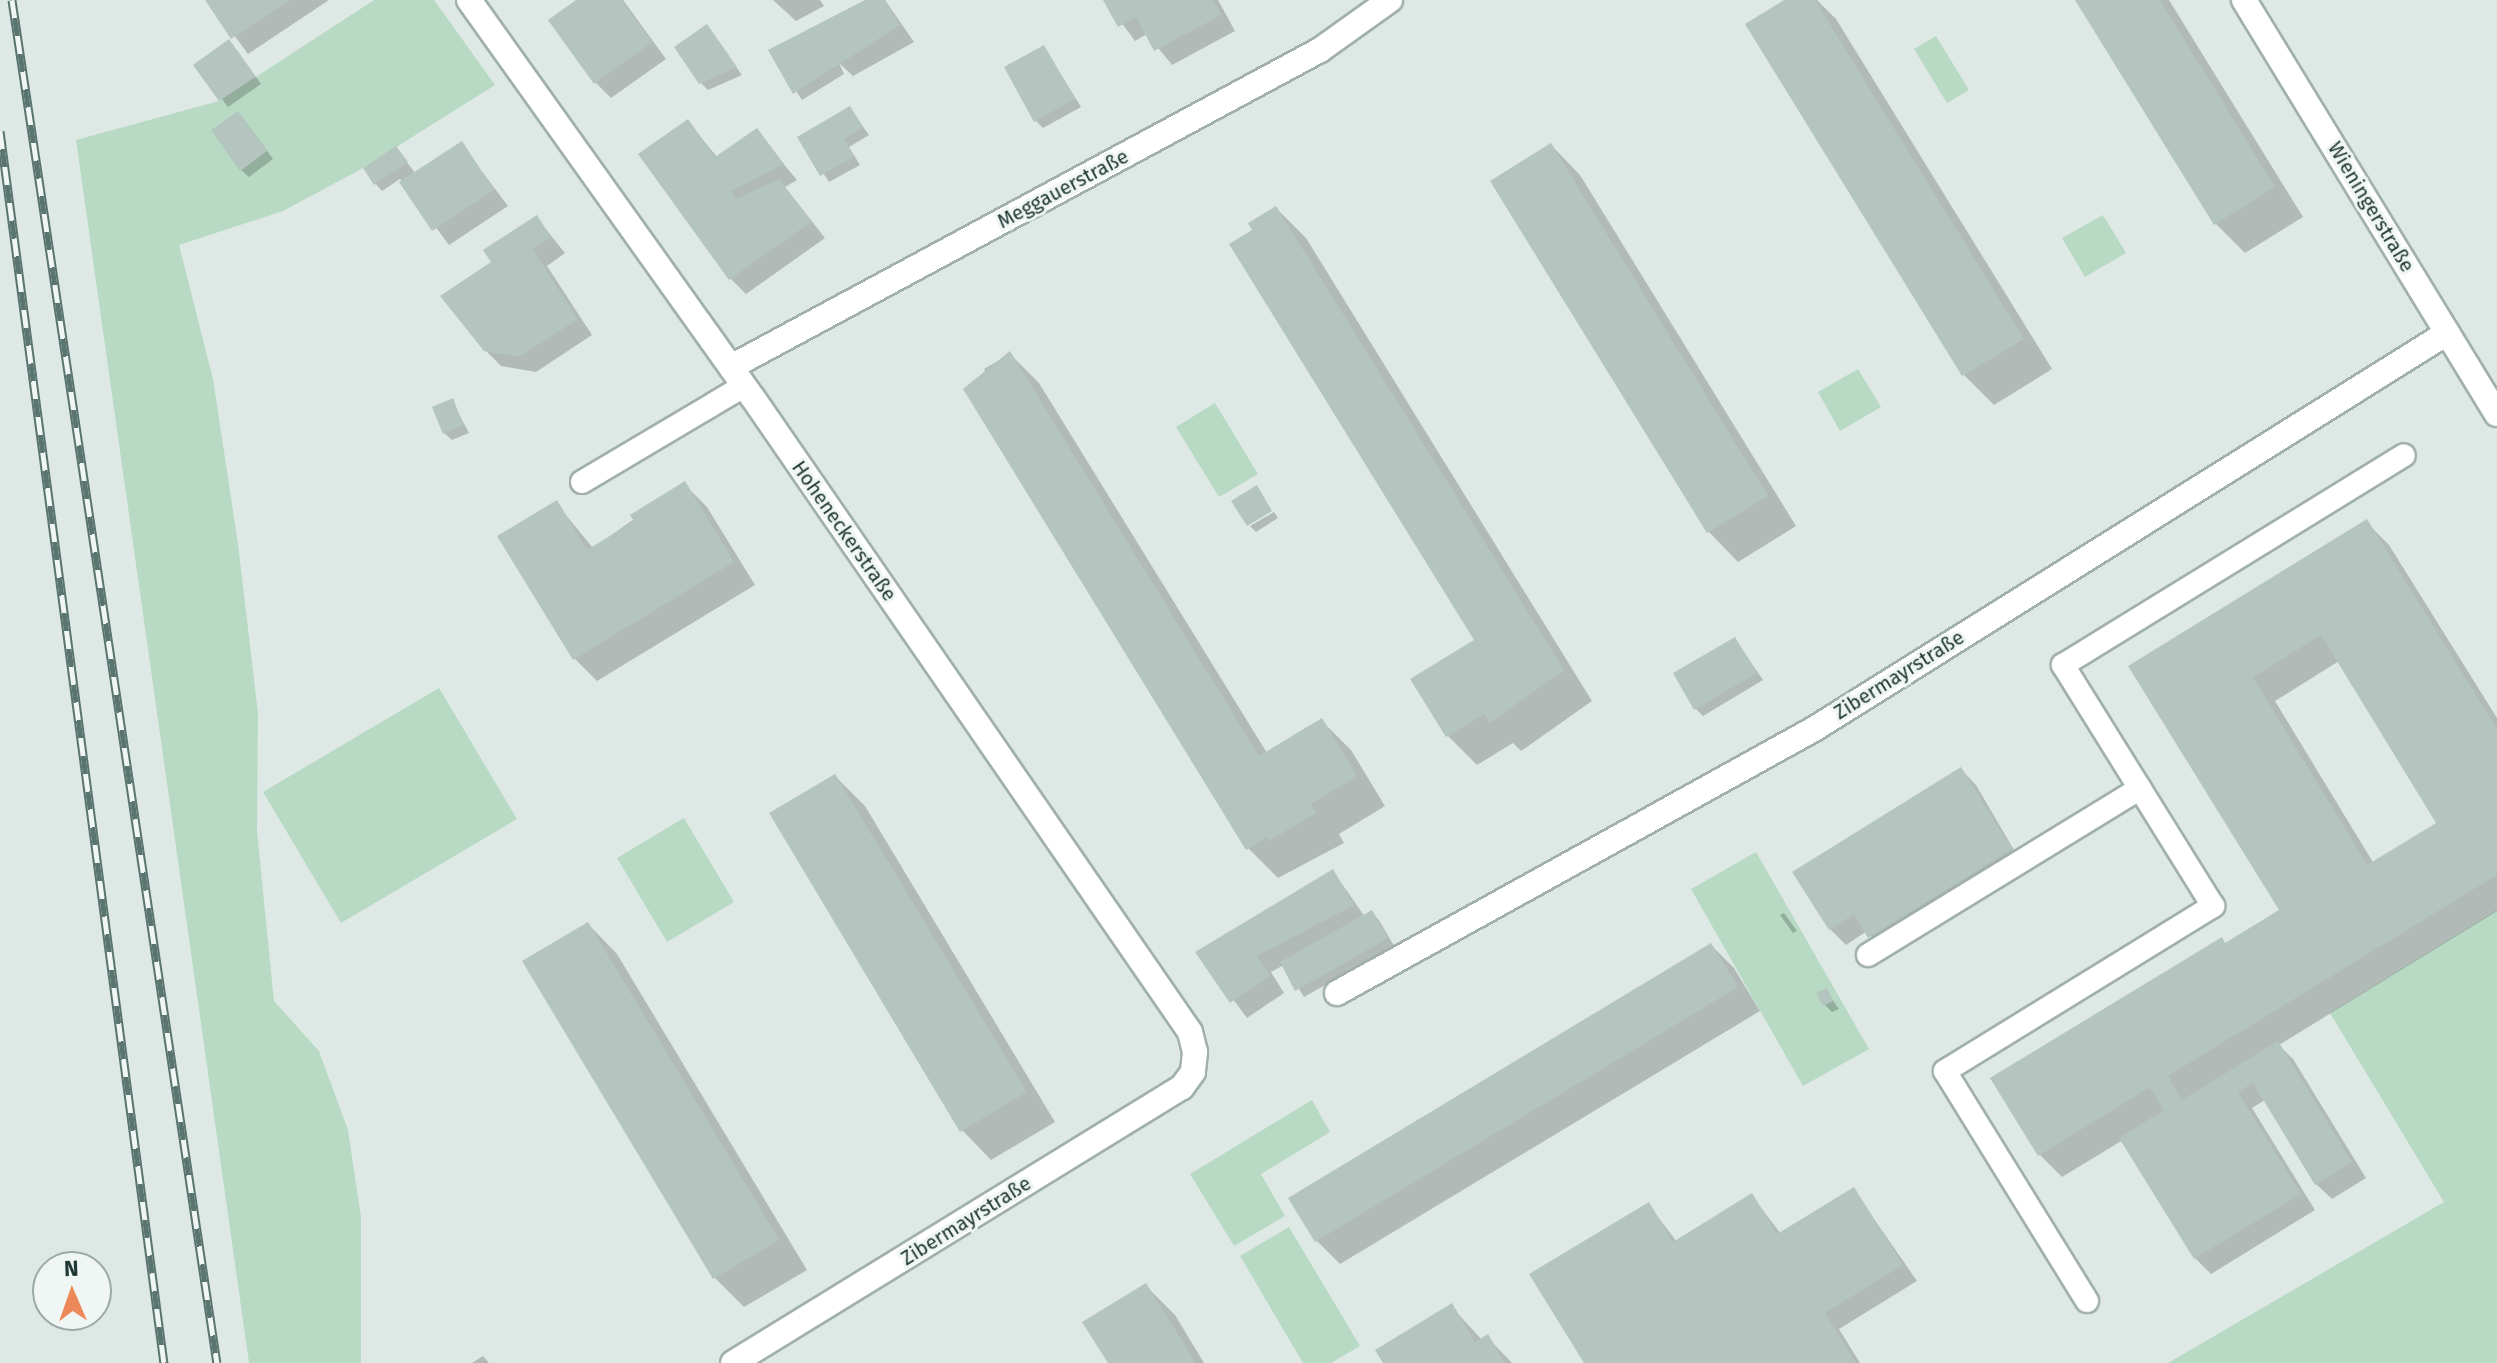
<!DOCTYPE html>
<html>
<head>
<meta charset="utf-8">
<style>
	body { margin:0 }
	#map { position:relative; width:2497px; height:1363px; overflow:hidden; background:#dee9e5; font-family:"Fira Sans",sans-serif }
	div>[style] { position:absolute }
	.green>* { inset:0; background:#b8dac4 }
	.shadow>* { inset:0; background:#0003 }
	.building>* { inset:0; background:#b4c4be }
	.roads { filter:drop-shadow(2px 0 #a1b0ac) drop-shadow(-2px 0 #a1b0ac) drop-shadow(0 2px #a1b0ac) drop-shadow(0 -2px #a1b0ac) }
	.service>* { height:22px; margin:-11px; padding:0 11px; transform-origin:11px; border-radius:11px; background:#fff }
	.minor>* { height:24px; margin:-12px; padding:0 12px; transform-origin:12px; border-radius:12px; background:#fff }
	.rail>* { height:9px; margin-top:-4.5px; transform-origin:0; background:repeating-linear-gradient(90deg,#eff6f3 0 18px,#5a746f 0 36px); box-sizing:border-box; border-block:2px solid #5a746f }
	span { translate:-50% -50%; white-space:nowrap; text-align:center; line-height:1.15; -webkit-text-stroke:6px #eff6f3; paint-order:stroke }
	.street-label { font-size:20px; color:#203834 }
	.north { position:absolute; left:32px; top:1251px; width:80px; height:80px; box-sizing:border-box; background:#eff6f3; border:2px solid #9caaa7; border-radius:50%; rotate:358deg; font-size:22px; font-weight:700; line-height:32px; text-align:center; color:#203834 }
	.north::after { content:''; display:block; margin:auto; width:28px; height:36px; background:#ed8959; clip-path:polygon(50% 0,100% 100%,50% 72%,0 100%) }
</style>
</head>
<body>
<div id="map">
	<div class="green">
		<i style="clip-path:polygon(374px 0,434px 0,495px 85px,363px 168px,283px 211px,179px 245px,213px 379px,238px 544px,258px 713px,257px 831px,274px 1001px,319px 1051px,348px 1130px,361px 1217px,361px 1363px,249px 1363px,76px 140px,219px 101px)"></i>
		<i style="clip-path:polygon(1936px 36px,1969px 90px,1947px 103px,1914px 49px)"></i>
		<i style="clip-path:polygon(2103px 215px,2126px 253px,2085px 277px,2062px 238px)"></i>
		<i style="clip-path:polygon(1858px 369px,1881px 407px,1840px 431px,1818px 392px)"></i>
		<i style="clip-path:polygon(1215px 403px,1258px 474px,1219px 497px,1176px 427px)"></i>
		<i style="clip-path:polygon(439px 688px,517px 819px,341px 923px,263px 792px)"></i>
		<i style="clip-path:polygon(684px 818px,734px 902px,667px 942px,617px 858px)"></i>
		<i style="clip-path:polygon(1756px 852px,1869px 1049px,1803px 1086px,1691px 889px)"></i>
		<i style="clip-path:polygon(2497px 910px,2497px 1363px,2168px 1363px,2444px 1202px,2330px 1013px)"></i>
		<i style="clip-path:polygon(1312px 1100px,1330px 1132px,1261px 1174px,1285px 1216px,1234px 1246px,1190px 1174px)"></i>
		<i style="clip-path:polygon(1289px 1227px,1360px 1346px,1331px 1363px,1303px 1363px,1240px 1256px)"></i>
	</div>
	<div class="shadow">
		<i style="clip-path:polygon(208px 0,329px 0,248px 54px)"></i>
		<i style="clip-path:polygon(579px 0,623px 0,666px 59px,611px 98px,596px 83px)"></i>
		<i style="clip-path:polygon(773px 0,820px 0,824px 6px,796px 21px)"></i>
		<i style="clip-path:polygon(869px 0,885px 0,914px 42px,853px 76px,839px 63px,844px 74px,802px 100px,770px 51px)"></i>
		<i style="clip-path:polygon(1105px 0,1218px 0,1235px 31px,1172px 65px,1147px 34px,1135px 41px)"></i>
		<i style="clip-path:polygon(1788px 0,1817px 0,1836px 19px,2052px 369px,1994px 405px,1964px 375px,1748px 24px)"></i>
		<i style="clip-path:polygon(2078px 0,2169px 0,2303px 217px,2245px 253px,2215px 223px)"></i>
		<i style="clip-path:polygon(707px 27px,742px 75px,708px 90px,701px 83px)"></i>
		<i style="clip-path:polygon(1044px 47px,1081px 107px,1043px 128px,1036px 121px)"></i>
		<i style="clip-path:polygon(236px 49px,261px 84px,228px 107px,196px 65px)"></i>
		<i style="clip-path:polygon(850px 108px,869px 135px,849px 147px,860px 165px,829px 182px,800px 138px)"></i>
		<i style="clip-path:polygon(245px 121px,273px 159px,249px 177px,241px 170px)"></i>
		<i style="clip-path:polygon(687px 121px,718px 158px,756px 131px,797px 180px,785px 187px,825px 238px,746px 294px,731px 279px)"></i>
		<i style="clip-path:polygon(461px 144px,508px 206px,449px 245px,400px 179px,382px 191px,375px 183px,396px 148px,416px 174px)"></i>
		<i style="clip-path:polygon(1551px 145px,1580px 175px,1796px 526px,1738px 562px,1709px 532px,1493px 182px)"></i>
		<i style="clip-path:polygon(1276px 208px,1306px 238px,1592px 701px,1521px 751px,1513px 743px,1477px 765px,1448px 736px,1476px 641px,1254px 230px)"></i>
		<i style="clip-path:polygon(536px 217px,565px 253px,547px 266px,592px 335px,536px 372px,501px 366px,485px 350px,494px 262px)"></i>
		<i style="clip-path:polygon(1010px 354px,1039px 383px,1267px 753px,1321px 720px,1351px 750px,1385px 806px,1339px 834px,1344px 843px,1278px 878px,1248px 848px,984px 369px)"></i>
		<i style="clip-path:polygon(452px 401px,469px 433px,452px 440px,444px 433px)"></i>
		<i style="clip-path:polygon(684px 484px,707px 507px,755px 585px,597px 681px,574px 658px,556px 503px,593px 548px)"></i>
		<i style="clip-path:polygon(1274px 512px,1278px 518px,1256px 532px,1250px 526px)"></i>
		<i style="clip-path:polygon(evenodd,2366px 522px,2389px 545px,2497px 718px,2497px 911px,2279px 1045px,2293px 1059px,2366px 1178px,2332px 1199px,2316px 1184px,2265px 1100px,2252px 1108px,2315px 1210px,2211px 1274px,2195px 1258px,2123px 1140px,2062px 1177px,2039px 1154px,2226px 945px,2282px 910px,2131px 667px,2366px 522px,2339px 661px,2439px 824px,2374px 864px,2275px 701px,2339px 661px)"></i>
		<i style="clip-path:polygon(1735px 639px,1763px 680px,1703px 716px,1696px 709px)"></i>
		<i style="clip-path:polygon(1961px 769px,1976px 785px,2018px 857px,1877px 944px,1867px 931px,1846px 945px,1830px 929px)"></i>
		<i style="clip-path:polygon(835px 776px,865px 806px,1055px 1122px,991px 1160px,962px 1130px)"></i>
		<i style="clip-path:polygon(1333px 871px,1365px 917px,1372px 913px,1379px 920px,1394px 946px,1304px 997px,1284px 965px,1271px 972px,1284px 993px,1247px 1018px,1198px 952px)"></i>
		<i style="clip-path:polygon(1784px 913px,1797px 931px,1793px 933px,1780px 915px)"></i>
		<i style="clip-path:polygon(588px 924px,617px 954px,807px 1270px,744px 1307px,715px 1278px)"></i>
		<i style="clip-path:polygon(1711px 945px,1734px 968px,1760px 1011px,1340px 1264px,1317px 1241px,1291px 1199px)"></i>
		<i style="clip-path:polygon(1826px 991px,1839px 1009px,1832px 1012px,1825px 1005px)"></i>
		<i style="clip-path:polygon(1854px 1190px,1917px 1281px,1839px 1329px,1860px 1363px,1586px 1363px,1648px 1204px,1677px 1242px,1752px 1196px,1781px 1234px)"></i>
		<i style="clip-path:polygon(1145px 1285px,1175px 1315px,1204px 1363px,1110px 1363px)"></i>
		<i style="clip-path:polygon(1451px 1306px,1482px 1340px,1487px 1337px,1512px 1363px,1386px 1363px)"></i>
		<i style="clip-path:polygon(483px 1356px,489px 1363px,472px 1363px)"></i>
	</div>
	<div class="building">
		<i style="clip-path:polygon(205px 0,290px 0,231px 39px)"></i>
		<i style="clip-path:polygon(576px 0,621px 0,652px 42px,594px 84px,548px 20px)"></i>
		<i style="clip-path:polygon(865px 0,885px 0,900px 25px,793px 94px,768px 50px)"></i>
		<i style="clip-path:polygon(1103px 0,1213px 0,1221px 15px,1154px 51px,1136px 17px,1118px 27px)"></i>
		<i style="clip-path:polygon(1784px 0,1815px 0,2024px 339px,1962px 376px,1745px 24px)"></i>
		<i style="clip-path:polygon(2075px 0,2160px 0,2275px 187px,2214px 225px)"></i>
		<i style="clip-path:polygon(707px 24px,737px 67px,699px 84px,674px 47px)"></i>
		<i style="clip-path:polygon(229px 39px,255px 76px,219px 101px,193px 65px)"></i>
		<i style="clip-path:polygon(1044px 45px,1075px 99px,1034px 122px,1004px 67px)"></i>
		<i style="clip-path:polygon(850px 106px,863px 127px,844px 139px,854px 157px,820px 176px,797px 137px)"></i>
		<i style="clip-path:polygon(238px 111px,267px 151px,240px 171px,211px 130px)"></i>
		<i style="clip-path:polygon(688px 119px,715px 157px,757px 128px,784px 164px,731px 191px,736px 199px,779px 179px,811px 222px,729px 280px,638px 154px)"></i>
		<i style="clip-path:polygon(462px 141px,494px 190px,432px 231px,399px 182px)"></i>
		<i style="clip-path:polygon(1551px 143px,1768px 496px,1707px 533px,1490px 181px)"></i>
		<i style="clip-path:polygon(396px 146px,408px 162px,374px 185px,363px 168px)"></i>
		<i style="clip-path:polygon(1276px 206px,1564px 670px,1490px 723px,1484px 714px,1446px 737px,1410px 679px,1474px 640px,1229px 244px,1252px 230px,1248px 223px)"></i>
		<i style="clip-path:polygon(537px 215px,551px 237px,533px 250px,578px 319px,519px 357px,484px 351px,440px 296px,491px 262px,483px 250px)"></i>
		<i style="clip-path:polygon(1010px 351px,1259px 756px,1322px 718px,1357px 776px,1311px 804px,1316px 813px,1269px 841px,1267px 837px,1246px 850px,963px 389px)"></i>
		<i style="clip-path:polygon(453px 398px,463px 425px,443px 434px,432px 407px)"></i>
		<i style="clip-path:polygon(685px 481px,734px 562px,573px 660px,497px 536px,557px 500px,587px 550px,634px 521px,630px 515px)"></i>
		<i style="clip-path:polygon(1257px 485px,1272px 511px,1247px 526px,1231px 501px)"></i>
		<i style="clip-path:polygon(evenodd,2367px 519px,2497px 729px,2497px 875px,2168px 1076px,2182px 1100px,2278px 1041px,2352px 1162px,2315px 1185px,2253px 1083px,2238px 1092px,2301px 1194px,2194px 1259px,2119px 1138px,2164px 1110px,2150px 1087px,2038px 1156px,1990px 1078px,2222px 937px,2225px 943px,2279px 910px,2128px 666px,2367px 519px,2321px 635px,2436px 823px,2367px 865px,2253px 677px,2321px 635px)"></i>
		<i style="clip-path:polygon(1735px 637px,1757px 673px,1694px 710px,1673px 673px)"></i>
		<i style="clip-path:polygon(1961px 767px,2012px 849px,1868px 938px,1854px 914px,1829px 930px,1792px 872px)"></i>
		<i style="clip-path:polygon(835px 774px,1027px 1092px,960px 1132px,769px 813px)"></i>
		<i style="clip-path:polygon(1333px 869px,1354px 905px,1257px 956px,1270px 976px,1230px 1003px,1195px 952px)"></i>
		<i style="clip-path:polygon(1372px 910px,1388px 938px,1295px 991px,1280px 962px)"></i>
		<i style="clip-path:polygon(588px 922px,779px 1240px,713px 1279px,522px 961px)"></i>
		<i style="clip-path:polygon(1711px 943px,1738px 987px,1315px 1242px,1288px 1198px)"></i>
		<i style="clip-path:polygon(1827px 988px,1833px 1001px,1823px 1006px,1816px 993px)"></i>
		<i style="clip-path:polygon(1854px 1187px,1903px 1265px,1825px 1313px,1856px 1363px,1584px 1363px,1529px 1274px,1649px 1202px,1673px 1242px,1752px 1193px,1777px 1234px)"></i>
		<i style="clip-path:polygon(1146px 1283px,1191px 1355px,1195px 1363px,1108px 1363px,1082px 1322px)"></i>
		<i style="clip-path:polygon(1452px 1303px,1475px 1342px,1488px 1334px,1505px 1363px,1383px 1363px,1375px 1350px)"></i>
	</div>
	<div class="roads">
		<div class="service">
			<i style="left:582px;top:482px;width:188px;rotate:-30.7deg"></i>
			<i style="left:1868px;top:955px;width:319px;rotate:-31.5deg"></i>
			<i style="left:2087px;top:1301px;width:270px;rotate:-121.7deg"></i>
			<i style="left:1945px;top:1071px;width:315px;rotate:-31.6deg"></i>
			<i style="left:2213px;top:906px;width:284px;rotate:-121.9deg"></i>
			<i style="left:2063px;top:665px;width:400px;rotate:-31.6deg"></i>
		</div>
		<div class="minor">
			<i style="left:469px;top:0;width:489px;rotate:54.5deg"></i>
			<i style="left:753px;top:398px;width:770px;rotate:55.42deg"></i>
			<i style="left:1190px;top:1032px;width:21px;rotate:76deg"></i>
			<i style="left:1195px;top:1052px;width:20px;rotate:96deg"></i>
			<i style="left:1193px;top:1072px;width:19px;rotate:126deg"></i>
			<i style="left:1182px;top:1087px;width:527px;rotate:148.42deg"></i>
			<i style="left:2244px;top:0;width:485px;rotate:58.6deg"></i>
			<i style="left:731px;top:367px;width:669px;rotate:-28.29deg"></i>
			<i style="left:1320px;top:50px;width:86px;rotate:-35.5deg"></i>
			<i style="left:1337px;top:993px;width:545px;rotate:-28.96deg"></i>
			<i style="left:1814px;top:729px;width:747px;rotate:-32.03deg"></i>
		</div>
	</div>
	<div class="rail">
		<i style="left:12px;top:0;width:1378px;rotate:81.45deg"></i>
		<i style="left:0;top:131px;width:1243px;rotate:82.42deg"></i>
	</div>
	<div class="street-label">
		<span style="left:1063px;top:189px;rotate:-28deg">Meggauerstraße</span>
		<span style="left:2371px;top:207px;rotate:59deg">Wieningerstraße</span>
		<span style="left:844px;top:531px;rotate:55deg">Hoheneckerstraße</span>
		<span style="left:1899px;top:675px;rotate:-32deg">Zibermayrstraße</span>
		<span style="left:966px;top:1221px;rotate:-32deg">Zibermayrstraße</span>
	</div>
	<div class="north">N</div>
</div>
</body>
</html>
